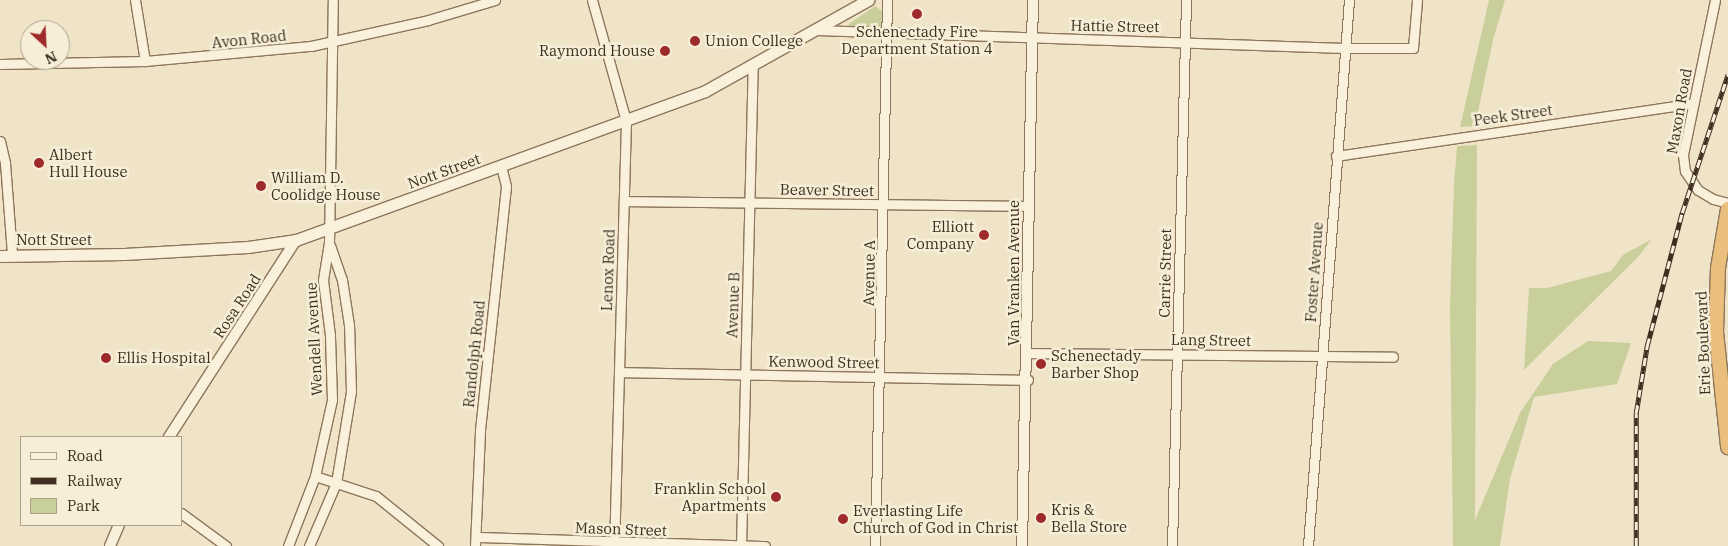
<!DOCTYPE html>
<html>
<head>
<meta charset="utf-8">
<style>
	body { margin:0 }
	#map { position:relative; width:1728px; height:546px; overflow:hidden; background:#f0e4c8; font-family:"IBM Plex Serif",serif }
	div>[style] { position:absolute }
	.green>* { inset:0; background:#c9cf9b }
	.roads { filter:drop-shadow(1px 0 #8d765c) drop-shadow(-1px 0 #8d765c) drop-shadow(0 1px #8d765c) drop-shadow(0 -1px #8d765c) }
	.minor>* { height:9px; margin:-4.5px; padding:0 4.5px; transform-origin:4.5px; border-radius:4.5px; background:#faf1dc }
	.tertiary>* { height:10px; margin:-5px; padding:0 5px; transform-origin:5px; border-radius:5px; background:#faf1dc }
	.secondary>* { height:11px; margin:-5.5px; padding:0 5.5px; transform-origin:5.5px; border-radius:5.5px; background:#faf1dc }
	.trunk>* { height:14px; margin:-7px; padding:0 7px; transform-origin:7px; border-radius:7px; background:#eabe7c }
	.rail>* { height:4.5px; margin-top:-2.25px; transform-origin:0; background:repeating-linear-gradient(90deg,#f7eed8 0 8px,#3d2e20 0 16px); box-sizing:border-box; border-block:1px solid #3d2e20 }
	.dots>* { width:14px; height:14px; translate:-50% -50%; box-sizing:border-box; border:2px solid #f7eed8; border-radius:50% }
	span { translate:-50% -50%; white-space:nowrap; text-align:center; line-height:1.15; -webkit-text-stroke:5px #f7eed8; paint-order:stroke }
	.street-label { font-size:15px; color:#3d2e20 }
	.poi-label { font-size:15px; color:#3d2e20 }
	.left { translate:0 -50%; text-align:left }
	.right { translate:-100% -50%; text-align:right }
	.legend { position:absolute; left:20px; top:436px; width:162px; height:90px; box-sizing:border-box; background:#f7eed8; border:1px solid #ada18e; margin:0; padding:6px 9px; list-style:none; font-size:15px; color:#3d2e20 }
	.legend li { display:flex; align-items:center; gap:10px; height:25px }
	.legend b { width:25px; border:1px solid #ada18e }
	.north { position:absolute; left:20px; top:20px; width:50px; height:50px; box-sizing:border-box; background:#f7eed8; border:1px solid #ada18e; border-radius:50%; rotate:155deg; font-size:14px; font-weight:700; line-height:20px; text-align:center; color:#3d2e20 }
	.north::after { content:''; display:block; margin:auto; width:18px; height:22px; background:#9e2a2b; clip-path:polygon(50% 0,100% 100%,50% 72%,0 100%) }
</style>
</head>
<body>
<div id="map">
	<div class="green">
		<i style="clip-path:polygon(1489px 0,1505px 0,1493px 40px,1475px 126px,1460px 127px)"></i>
		<i style="clip-path:polygon(875px 6px,882px 11px,882px 27px,846px 26px)"></i>
		<i style="clip-path:polygon(1477px 145px,1475px 520px,1520px 413px,1553px 364px,1588px 341px,1631px 343px,1617px 384px,1534px 397px,1510px 479px,1500px 546px,1453px 546px,1450px 306px,1454px 185px,1457px 146px)"></i>
		<i style="clip-path:polygon(1652px 239px,1638px 257px,1524px 370px,1529px 288px,1547px 288px,1611px 271px,1623px 255px)"></i>
	</div>
	<div class="roads">
		<div class="minor">
			<i style="left:135px;top:0;width:62px;rotate:80.7deg"></i>
			<i style="left:592px;top:0;width:126px;rotate:74.3deg"></i>
			<i style="left:626px;top:121px;width:425px;rotate:91.6deg"></i>
			<i style="left:1715px;top:0;width:158px;rotate:101.7deg"></i>
			<i style="left:1683px;top:155px;width:16px;rotate:83deg"></i>
			<i style="left:1685px;top:171px;width:23px;rotate:56deg"></i>
			<i style="left:1698px;top:190px;width:17px;rotate:31deg"></i>
			<i style="left:1713px;top:199px;width:16px;rotate:15deg"></i>
			<i style="left:816px;top:30px;width:529px;rotate:1.95deg"></i>
			<i style="left:1345px;top:48px;width:68px"></i>
			<i style="left:1413px;top:48px;width:48px;rotate:-85.2deg"></i>
			<i style="left:0;top:64px;width:145px;rotate:-1.2deg"></i>
			<i style="left:145px;top:61px;width:167px;rotate:-5.2deg"></i>
			<i style="left:311px;top:46px;width:120px;rotate:-12.5deg"></i>
			<i style="left:428px;top:20px;width:70px;rotate:-16.6deg"></i>
			<i style="left:0;top:141px;width:23px;rotate:77deg"></i>
			<i style="left:5px;top:163px;width:92px;rotate:85.6deg"></i>
			<i style="left:1336px;top:156px;width:361px;rotate:-8.4deg"></i>
			<i style="left:624px;top:201px;width:405px;rotate:0.7deg"></i>
			<i style="left:1028px;top:353px;width:365px;rotate:0.6deg"></i>
			<i style="left:619px;top:372px;width:409px;rotate:1.1deg"></i>
			<i style="left:315px;top:476px;width:64px;rotate:18.2deg"></i>
			<i style="left:376px;top:496px;width:80px;rotate:38.9deg"></i>
			<i style="left:181px;top:513px;width:56px;rotate:36.3deg"></i>
			<i style="left:476px;top:537px;width:289px;rotate:1.8deg"></i>
			<i style="left:288px;top:546px;width:75px;rotate:-68.9deg"></i>
			<i style="left:315px;top:476px;width:78px;rotate:-77.4deg"></i>
			<i style="left:332px;top:400px;width:65px;rotate:-91.8deg"></i>
			<i style="left:330px;top:335px;width:55px;rotate:-97.3deg"></i>
			<i style="left:323px;top:280px;width:36px;rotate:-81deg"></i>
			<i style="left:329px;top:244px;width:244px;rotate:-89.1deg"></i>
			<i style="left:309px;top:546px;width:69px;rotate:-66.8deg"></i>
			<i style="left:336px;top:483px;width:93px;rotate:-80.7deg"></i>
			<i style="left:351px;top:391px;width:66px;rotate:-91.7deg"></i>
			<i style="left:349px;top:325px;width:46px;rotate:-98.8deg"></i>
			<i style="left:342px;top:280px;width:36px;rotate:-109deg"></i>
			<i style="left:475px;top:546px;width:116px;rotate:-87.5deg"></i>
			<i style="left:480px;top:430px;width:245px;rotate:-83.9deg"></i>
			<i style="left:506px;top:186px;width:21px;rotate:-104deg"></i>
			<i style="left:741px;top:546px;width:482px;rotate:-88.6deg"></i>
			<i style="left:875px;top:546px;width:546px;rotate:-88.74deg"></i>
			<i style="left:1172px;top:546px;width:546px;rotate:-88.53deg"></i>
			<i style="left:1308px;top:546px;width:548px;rotate:-85.71deg"></i>
		</div>
		<div class="tertiary">
			<i style="left:169px;top:437px;width:234px;rotate:-57.2deg"></i>
			<i style="left:110px;top:546px;width:23px;rotate:-67deg"></i>
			<i style="left:1022px;top:546px;width:546px;rotate:-88.85deg"></i>
		</div>
		<div class="secondary">
			<i style="left:0;top:256px;width:124px;rotate:-0.9deg"></i>
			<i style="left:124px;top:254px;width:124px;rotate:-3.2deg"></i>
			<i style="left:248px;top:247px;width:49px;rotate:-8.3deg"></i>
			<i style="left:296px;top:240px;width:435px;rotate:-20deg"></i>
			<i style="left:705px;top:91px;width:187px;rotate:-29.2deg"></i>
		</div>
		<div class="trunk">
			<i style="left:1728px;top:209px;width:60px;rotate:99.6deg"></i>
			<i style="left:1718px;top:268px;width:64px;rotate:91.8deg"></i>
			<i style="left:1716px;top:332px;width:116px;rotate:84deg"></i>
		</div>
	</div>
	<div class="rail">
		<i style="left:1636px;top:546px;width:133px;rotate:-90deg"></i>
		<i style="left:1636px;top:413px;width:68px;rotate:-80.7deg"></i>
		<i style="left:1647px;top:346px;width:138px;rotate:-75.3deg"></i>
		<i style="left:1682px;top:213px;width:146px;rotate:-71.7deg"></i>
	</div>
	<div class="dots">
		<i style="left:917px;top:14px;background:#9e2a2b"></i>
		<i style="left:695px;top:41px;background:#9e2a2b"></i>
		<i style="left:665px;top:51px;background:#9e2a2b"></i>
		<i style="left:39px;top:163px;background:#9e2a2b"></i>
		<i style="left:261px;top:186px;background:#9e2a2b"></i>
		<i style="left:984px;top:235px;background:#9e2a2b"></i>
		<i style="left:106px;top:358px;background:#9e2a2b"></i>
		<i style="left:1041px;top:364px;background:#9e2a2b"></i>
		<i style="left:776px;top:497px;background:#9e2a2b"></i>
		<i style="left:1041px;top:518px;background:#9e2a2b"></i>
		<i style="left:843px;top:519px;background:#9e2a2b"></i>
	</div>
	<div class="street-label">
		<span style="left:1115px;top:26px;rotate:1deg">Hattie Street</span>
		<span style="left:249px;top:39px;rotate:-6deg">Avon Road</span>
		<span style="left:1679px;top:111px;rotate:-80deg">Maxon Road</span>
		<span style="left:1513px;top:115px;rotate:-8deg">Peek Street</span>
		<span style="left:444px;top:171px;rotate:-20deg">Nott Street</span>
		<span style="left:827px;top:190px;rotate:1deg">Beaver Street</span>
		<span style="left:54px;top:240px">Nott Street</span>
		<span style="left:608px;top:270px;rotate:-88deg">Lenox Road</span>
		<span style="left:1314px;top:272px;rotate:-86deg">Foster Avenue</span>
		<span style="left:869px;top:273px;rotate:-89deg">Avenue A</span>
		<span style="left:1014px;top:273px;rotate:-90deg">Van Vranken Avenue</span>
		<span style="left:1165px;top:273px;rotate:-89deg">Carrie Street</span>
		<span style="left:733px;top:305px;rotate:-88deg">Avenue B</span>
		<span style="left:237px;top:306px;rotate:-57deg">Rosa Road</span>
		<span style="left:314px;top:339px;rotate:-93deg">Wendell Avenue</span>
		<span style="left:1211px;top:340px;rotate:1deg">Lang Street</span>
		<span style="left:1703px;top:343px;rotate:-92deg">Erie Boulevard</span>
		<span style="left:474px;top:354px;rotate:-84deg">Randolph Road</span>
		<span style="left:824px;top:362px;rotate:1deg">Kenwood Street</span>
		<span style="left:621px;top:529px;rotate:2deg">Mason Street</span>
	</div>
	<div class="poi-label">
		<span style="left:917px;top:40px">Schenectady Fire<br>Department Station 4</span>
		<span class="left" style="left:705px;top:41px">Union College</span>
		<span class="right" style="left:655px;top:51px">Raymond House</span>
		<span class="left" style="left:49px;top:163px">Albert<br>Hull House</span>
		<span class="left" style="left:271px;top:186px">William D.<br>Coolidge House</span>
		<span class="right" style="left:974px;top:235px">Elliott<br>Company</span>
		<span class="left" style="left:1051px;top:364px">Schenectady<br>Barber Shop</span>
		<span class="left" style="left:117px;top:358px">Ellis Hospital</span>
		<span class="right" style="left:766px;top:497px">Franklin School<br>Apartments</span>
		<span class="left" style="left:1051px;top:518px">Kris &amp;<br>Bella Store</span>
		<span class="left" style="left:853px;top:519px">Everlasting Life<br>Church of God in Christ</span>
	</div>
	<ul class="legend">
	<li><b style="height:6px;background:#faf1dc"></b>Road</li>
	<li><b style="height:6px;background:#3d2e20"></b>Railway</li>
	<li><b style="height:14px;background:#c9cf9b"></b>Park</li>
	</ul>
	<div class="north">N</div>
</div>
</body>
</html>
